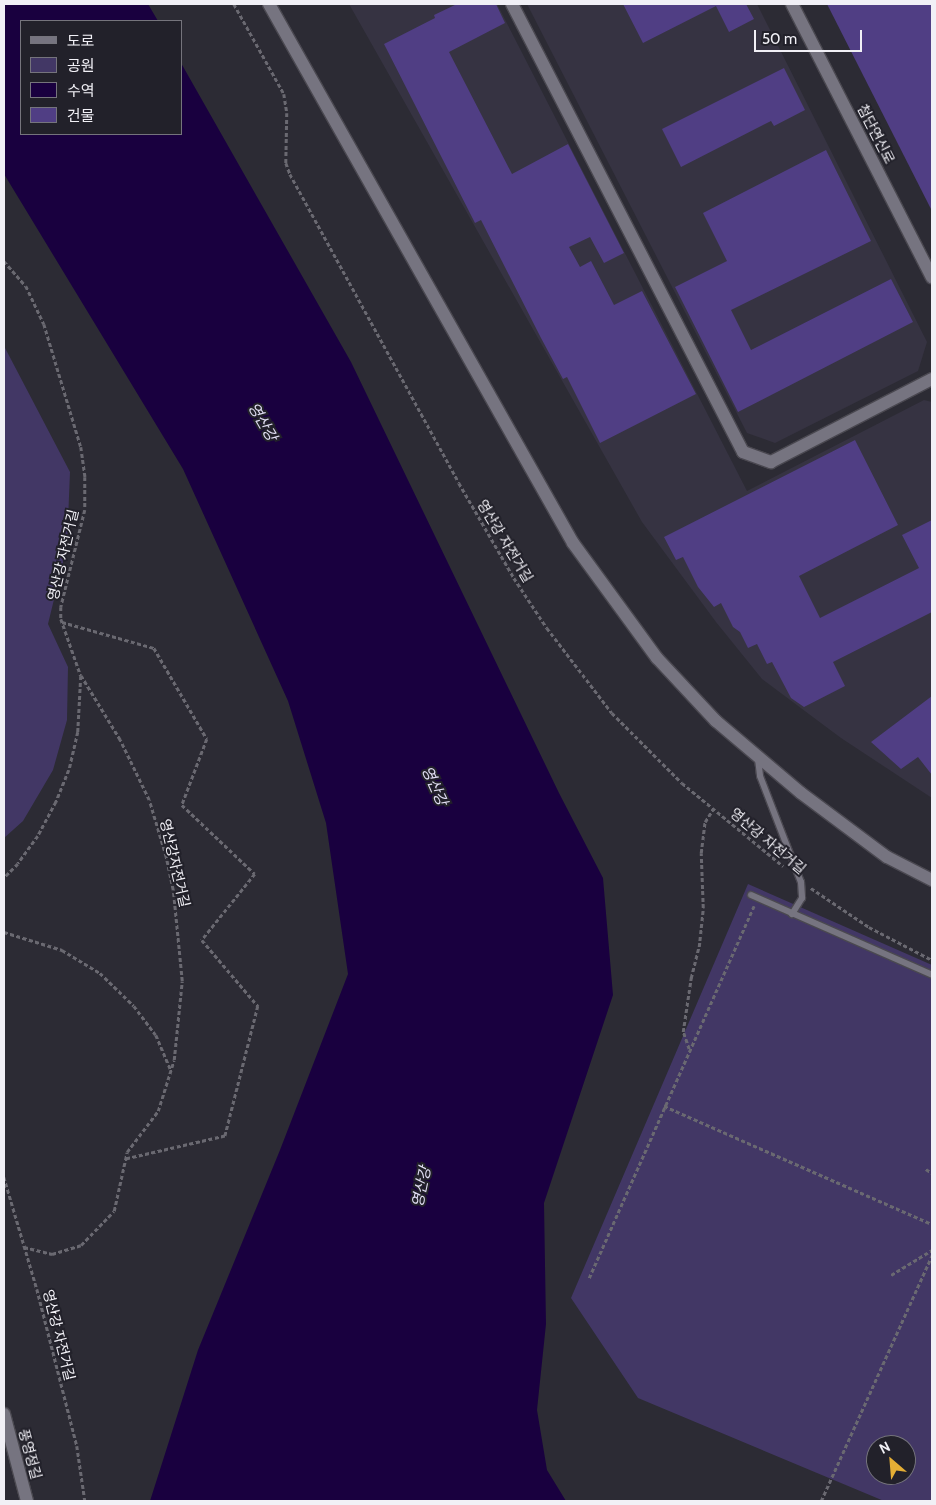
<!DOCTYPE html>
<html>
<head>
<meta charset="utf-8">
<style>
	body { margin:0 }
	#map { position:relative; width:936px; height:1505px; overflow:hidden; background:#2c2b34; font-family:Cabin,"Noto Sans KR",sans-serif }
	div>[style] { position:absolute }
	.built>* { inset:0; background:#363342 }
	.green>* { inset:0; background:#423765 }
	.water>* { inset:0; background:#19003f }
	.building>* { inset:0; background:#503e84 }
	.path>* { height:2.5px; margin-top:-1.25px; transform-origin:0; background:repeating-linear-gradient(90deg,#6a6971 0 4px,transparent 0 6.5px) }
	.roads { filter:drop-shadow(1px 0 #4a4850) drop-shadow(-1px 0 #4a4850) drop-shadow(0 1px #4a4850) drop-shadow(0 -1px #4a4850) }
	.service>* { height:6px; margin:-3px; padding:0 3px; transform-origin:3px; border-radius:3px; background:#767480 }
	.minor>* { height:12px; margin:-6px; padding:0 6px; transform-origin:6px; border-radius:6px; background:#767480 }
	.tertiary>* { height:12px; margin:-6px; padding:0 6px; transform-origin:6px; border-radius:6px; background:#767480 }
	span { translate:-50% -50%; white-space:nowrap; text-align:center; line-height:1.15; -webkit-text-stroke:4px #22212a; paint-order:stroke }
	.street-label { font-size:14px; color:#f1f0f6 }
	.water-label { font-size:15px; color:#e1def3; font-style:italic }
	.frame { position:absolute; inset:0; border:5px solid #f1f0f6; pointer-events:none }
	.legend { position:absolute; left:20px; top:20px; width:162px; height:115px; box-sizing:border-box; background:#22212a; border:1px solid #75747c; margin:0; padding:6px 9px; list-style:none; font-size:15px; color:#f1f0f6 }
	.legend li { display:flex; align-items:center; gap:10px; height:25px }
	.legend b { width:25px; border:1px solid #75747c }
	.north { position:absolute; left:866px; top:1435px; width:50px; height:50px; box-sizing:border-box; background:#22212a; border:1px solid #75747c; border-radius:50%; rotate:333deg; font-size:14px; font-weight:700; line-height:20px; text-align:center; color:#f1f0f6 }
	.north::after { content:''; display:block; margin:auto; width:18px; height:22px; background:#e4ae35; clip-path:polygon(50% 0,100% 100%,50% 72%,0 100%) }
	.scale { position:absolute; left:754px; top:30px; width:108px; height:22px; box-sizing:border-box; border:2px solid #f1f0f6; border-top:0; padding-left:6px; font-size:15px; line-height:18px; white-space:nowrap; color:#f1f0f6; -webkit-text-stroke:4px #22212a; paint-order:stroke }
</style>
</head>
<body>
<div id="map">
	<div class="built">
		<i style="clip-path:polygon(349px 4px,497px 4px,747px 491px,924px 400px,932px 402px,932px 798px,841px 738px,762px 679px,716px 622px,642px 522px)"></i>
		<i style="clip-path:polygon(527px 4px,757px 4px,927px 342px,918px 371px,775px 443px,747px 433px)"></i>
	</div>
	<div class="green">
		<i style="clip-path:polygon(4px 346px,70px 472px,67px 546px,48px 624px,68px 667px,67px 720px,53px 770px,23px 821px,4px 838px)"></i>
		<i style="clip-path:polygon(evenodd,748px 884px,932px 965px,932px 1501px,884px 1501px,638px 1398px,571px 1298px,748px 884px,876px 1445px,906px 1445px,906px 1475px,876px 1475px,876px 1445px)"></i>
	</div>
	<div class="water">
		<i style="clip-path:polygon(4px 4px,148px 4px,158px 21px,21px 21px,21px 134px,181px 134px,181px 63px,351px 362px,559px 793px,603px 878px,613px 995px,544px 1203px,546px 1324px,537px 1410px,547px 1470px,566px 1501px,150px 1501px,198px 1350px,280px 1150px,348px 974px,326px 823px,288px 701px,183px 469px,4px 174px)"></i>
	</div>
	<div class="building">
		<i style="clip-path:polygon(457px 4px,496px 4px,505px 23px,449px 52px,512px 174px,568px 144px,624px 253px,604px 263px,590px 237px,569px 247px,580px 267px,591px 261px,614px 305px,642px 291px,696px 394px,600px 443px,567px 377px,563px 379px,541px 338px,481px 220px,475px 223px,384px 44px,435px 18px,434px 15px)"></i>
		<i style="clip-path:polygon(623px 4px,746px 4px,754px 19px,729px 32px,716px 6px,643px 43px)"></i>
		<i style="clip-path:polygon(827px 4px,932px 4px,932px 211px)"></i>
		<i style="clip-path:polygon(784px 68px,805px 110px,774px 126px,771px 121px,681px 167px,662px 129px)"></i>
		<i style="clip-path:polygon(826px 150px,871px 241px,731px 310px,751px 350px,891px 279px,913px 322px,738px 412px,675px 287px,727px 261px,703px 213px)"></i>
		<i style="clip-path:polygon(855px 440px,898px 525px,799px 576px,820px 618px,919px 568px,902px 535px,932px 520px,932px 612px,833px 662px,845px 686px,804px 707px,791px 698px,772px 662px,767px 664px,757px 644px,748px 648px,740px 632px,733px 627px,721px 603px,714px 607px,698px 587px,683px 557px,676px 560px,664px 537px)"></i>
		<i style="clip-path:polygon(932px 696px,932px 775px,918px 757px,901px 769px,871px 742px)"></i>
	</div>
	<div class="path">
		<i style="left:234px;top:4px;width:103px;rotate:60.9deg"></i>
		<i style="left:284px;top:94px;width:19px;rotate:81deg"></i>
		<i style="left:287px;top:113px;width:50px;rotate:91.1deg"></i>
		<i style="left:286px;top:163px;width:12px;rotate:70deg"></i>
		<i style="left:290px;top:174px;width:352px;rotate:61.3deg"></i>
		<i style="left:459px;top:483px;width:110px;rotate:59.9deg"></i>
		<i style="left:514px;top:578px;width:60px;rotate:56.6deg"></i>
		<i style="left:547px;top:628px;width:107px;rotate:52.6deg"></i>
		<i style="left:612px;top:713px;width:99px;rotate:45deg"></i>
		<i style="left:682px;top:783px;width:131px;rotate:39.4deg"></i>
		<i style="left:4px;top:261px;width:33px;rotate:49deg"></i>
		<i style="left:26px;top:286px;width:42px;rotate:64.7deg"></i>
		<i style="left:44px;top:324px;width:128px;rotate:73.3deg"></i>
		<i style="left:81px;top:447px;width:30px;rotate:82deg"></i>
		<i style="left:85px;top:477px;width:33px;rotate:90deg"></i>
		<i style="left:85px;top:510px;width:100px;rotate:103.9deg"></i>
		<i style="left:61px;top:607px;width:12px;rotate:90deg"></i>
		<i style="left:61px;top:619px;width:60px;rotate:70.7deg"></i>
		<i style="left:81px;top:676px;width:56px;rotate:93.1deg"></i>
		<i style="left:78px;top:732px;width:39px;rotate:103deg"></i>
		<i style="left:69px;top:770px;width:35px;rotate:112deg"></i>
		<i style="left:56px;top:802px;width:38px;rotate:118deg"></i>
		<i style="left:38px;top:836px;width:34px;rotate:126deg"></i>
		<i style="left:18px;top:864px;width:20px;rotate:135deg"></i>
		<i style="left:62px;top:622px;width:96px;rotate:15.8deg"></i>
		<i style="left:154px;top:648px;width:105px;rotate:59.8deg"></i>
		<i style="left:207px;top:739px;width:71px;rotate:110.7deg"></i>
		<i style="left:182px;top:805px;width:100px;rotate:43.4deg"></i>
		<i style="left:255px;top:874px;width:85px;rotate:128.8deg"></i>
		<i style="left:202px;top:940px;width:87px;rotate:49.7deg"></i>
		<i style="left:258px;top:1006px;width:134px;rotate:104.2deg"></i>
		<i style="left:225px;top:1136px;width:103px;rotate:167deg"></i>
		<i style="left:811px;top:888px;width:70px;rotate:33.9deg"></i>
		<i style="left:869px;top:927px;width:71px;rotate:27.6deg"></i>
		<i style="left:4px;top:932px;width:61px;rotate:17.2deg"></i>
		<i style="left:62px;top:950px;width:44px;rotate:31.2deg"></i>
		<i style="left:100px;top:973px;width:47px;rotate:44.1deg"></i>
		<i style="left:134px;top:1006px;width:36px;rotate:53deg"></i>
		<i style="left:156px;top:1035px;width:39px;rotate:67deg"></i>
		<i style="left:689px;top:1049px;width:18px;rotate:-109deg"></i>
		<i style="left:683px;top:1032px;width:55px;rotate:-81.6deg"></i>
		<i style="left:691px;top:978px;width:32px;rotate:-76deg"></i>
		<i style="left:699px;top:947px;width:39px;rotate:-84deg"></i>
		<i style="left:703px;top:908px;width:55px;rotate:-92.1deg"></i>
		<i style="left:701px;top:853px;width:31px;rotate:-83deg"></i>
		<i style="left:705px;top:822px;width:15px;rotate:-58deg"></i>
		<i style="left:664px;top:1106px;width:293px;rotate:23.8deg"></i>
		<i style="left:926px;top:1169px;width:7px;rotate:34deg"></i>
		<i style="left:4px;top:1177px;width:117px;rotate:73.6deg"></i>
		<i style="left:37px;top:1289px;width:162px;rotate:75.7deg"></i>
		<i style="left:77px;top:1446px;width:56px;rotate:81.7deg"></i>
		<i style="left:24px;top:1247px;width:29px;rotate:14deg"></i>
		<i style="left:52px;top:1254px;width:30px;rotate:-17deg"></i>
		<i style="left:81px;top:1245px;width:47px;rotate:-45.9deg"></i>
		<i style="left:114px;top:1211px;width:60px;rotate:-77.6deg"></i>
		<i style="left:127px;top:1152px;width:51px;rotate:-52.9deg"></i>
		<i style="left:158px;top:1111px;width:53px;rotate:-72.6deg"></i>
		<i style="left:174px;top:1060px;width:79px;rotate:-84.2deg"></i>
		<i style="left:182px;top:981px;width:91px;rotate:-95.6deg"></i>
		<i style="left:173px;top:890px;width:34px;rotate:-102deg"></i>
		<i style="left:166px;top:857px;width:59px;rotate:-106.6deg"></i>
		<i style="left:149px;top:800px;width:67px;rotate:-115.8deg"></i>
		<i style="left:120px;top:740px;width:75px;rotate:-121.4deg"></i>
		<i style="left:891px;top:1275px;width:48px;rotate:-31.4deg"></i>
		<i style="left:589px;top:1278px;width:407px;rotate:-66.1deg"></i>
		<i style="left:821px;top:1501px;width:270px;rotate:-65.7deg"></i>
	</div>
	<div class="roads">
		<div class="service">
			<i style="left:758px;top:759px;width:17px;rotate:83deg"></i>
			<i style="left:760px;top:776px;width:114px;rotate:68.9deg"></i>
			<i style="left:801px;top:882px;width:16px;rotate:86deg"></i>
			<i style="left:802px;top:898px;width:19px;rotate:122deg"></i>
			<i style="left:751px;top:895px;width:198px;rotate:23.8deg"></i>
		</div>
		<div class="minor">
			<i style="left:269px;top:4px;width:619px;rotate:60.58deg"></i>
			<i style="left:573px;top:543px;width:142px;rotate:53.9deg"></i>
			<i style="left:657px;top:658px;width:86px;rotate:46.9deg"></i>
			<i style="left:716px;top:721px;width:111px;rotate:40.3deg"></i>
			<i style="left:801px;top:793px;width:107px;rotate:36.7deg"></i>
			<i style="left:887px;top:857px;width:51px;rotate:27.1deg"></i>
			<i style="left:512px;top:4px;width:504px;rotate:62.72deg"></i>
			<i style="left:743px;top:452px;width:30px;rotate:20deg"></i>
			<i style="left:771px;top:462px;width:181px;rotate:-27.3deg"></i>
		</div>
		<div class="tertiary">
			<i style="left:792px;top:4px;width:307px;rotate:62.9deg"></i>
			<i style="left:4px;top:1414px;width:90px;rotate:75.2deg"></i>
		</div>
	</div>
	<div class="street-label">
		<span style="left:876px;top:134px;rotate:63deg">첨단연신로</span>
		<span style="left:505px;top:541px;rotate:59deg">영산강 자전거길</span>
		<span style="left:63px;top:555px;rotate:-77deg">영산강 자전거길</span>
		<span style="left:768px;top:841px;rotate:40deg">영산강 자전거길</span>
		<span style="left:175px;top:863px;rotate:77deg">영산강자전거길</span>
		<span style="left:59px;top:1335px;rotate:76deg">영산강 자전거길</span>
		<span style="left:30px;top:1454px;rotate:75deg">풍영정길</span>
	</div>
	<div class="water-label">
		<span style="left:262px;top:422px;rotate:60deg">영산강</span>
		<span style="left:434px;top:786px;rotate:66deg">영산강</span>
		<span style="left:422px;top:1187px;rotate:-78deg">영산강</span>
	</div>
	<div class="frame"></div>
	<ul class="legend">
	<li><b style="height:6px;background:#767480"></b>도로</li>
	<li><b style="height:14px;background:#423765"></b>공원</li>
	<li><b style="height:14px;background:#19003f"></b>수역</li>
	<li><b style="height:14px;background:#503e84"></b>건물</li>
	</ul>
	<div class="north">N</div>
	<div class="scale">50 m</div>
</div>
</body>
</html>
